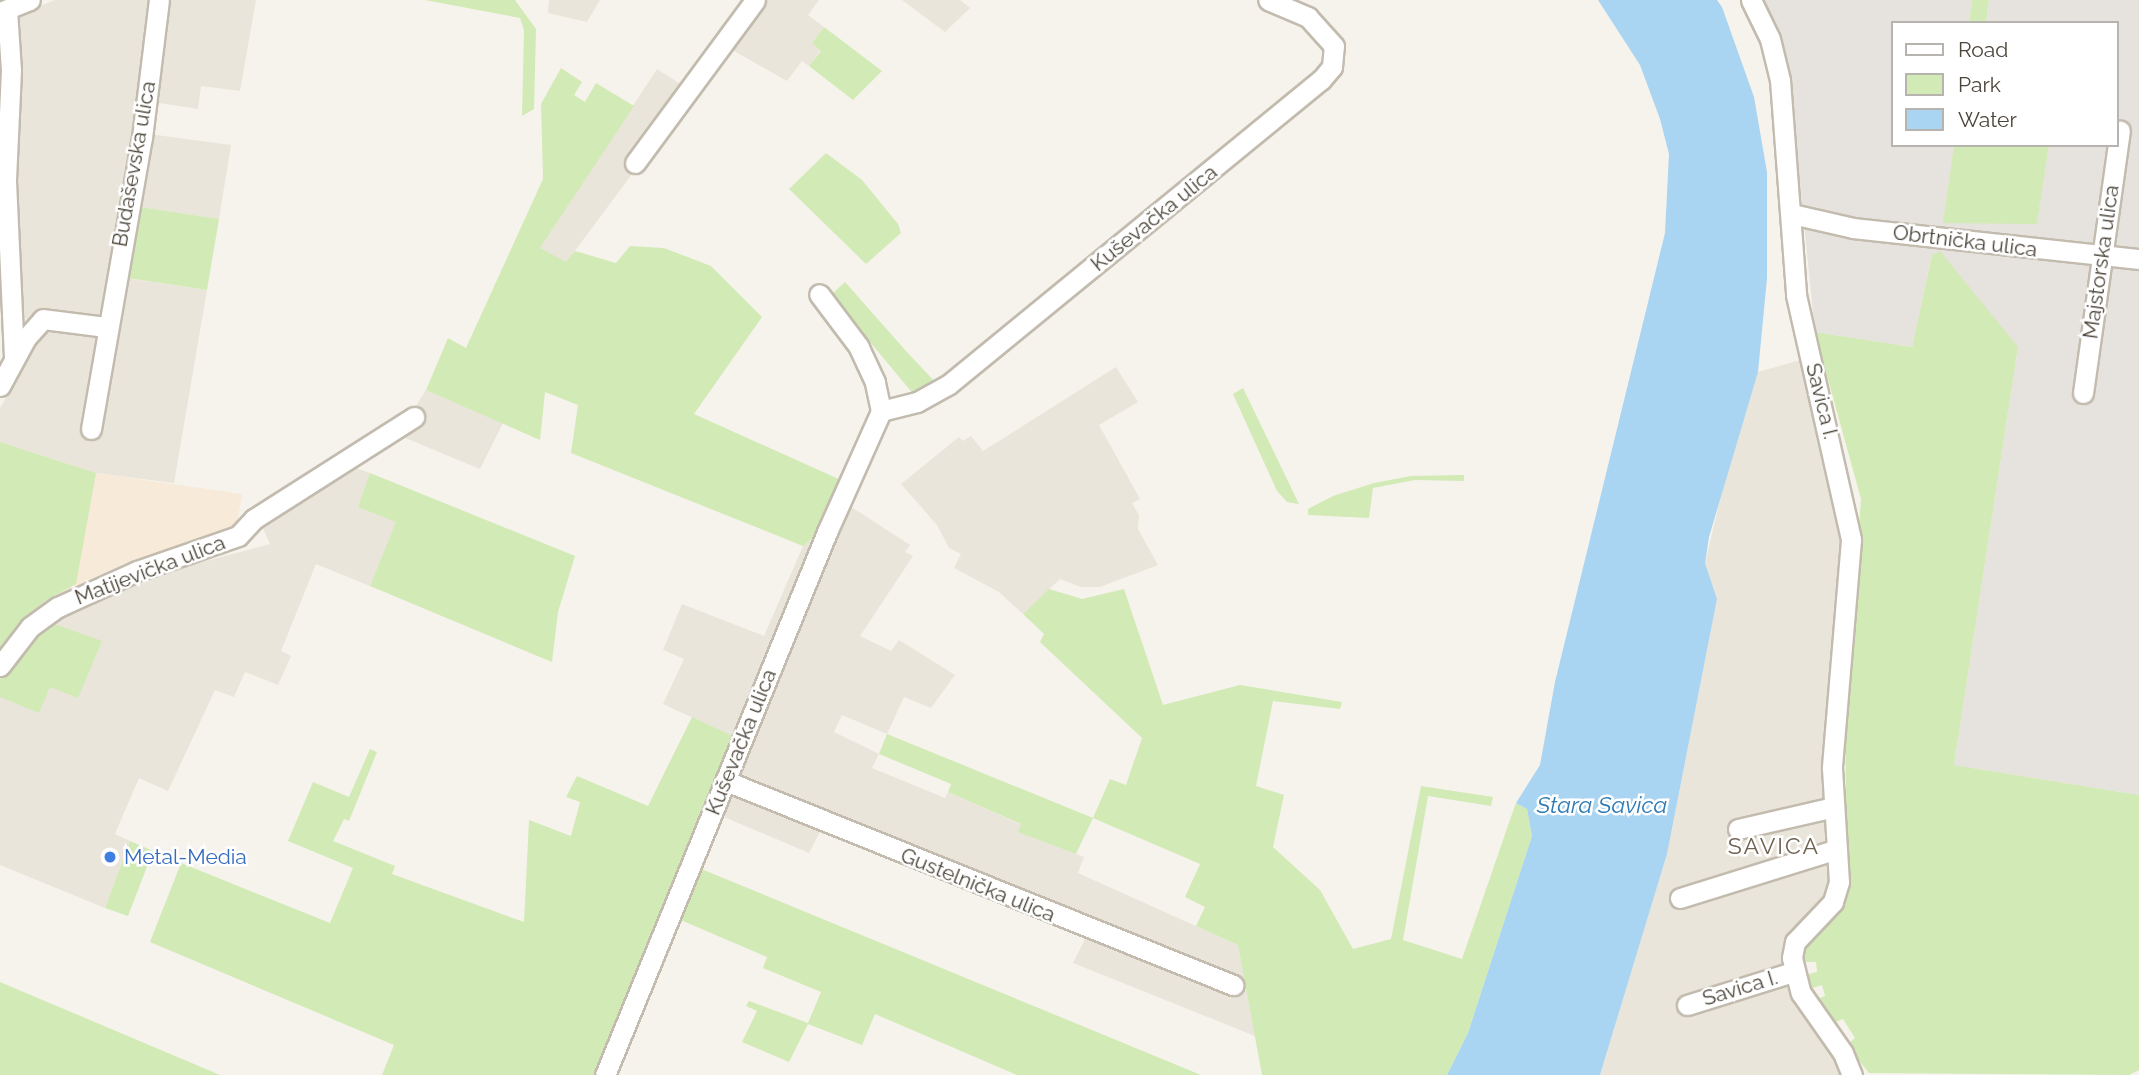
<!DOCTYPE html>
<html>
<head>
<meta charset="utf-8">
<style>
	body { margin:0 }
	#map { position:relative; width:2139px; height:1075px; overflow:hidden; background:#f6f3ec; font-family:Raleway,sans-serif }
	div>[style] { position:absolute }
	.residential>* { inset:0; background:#eae5da }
	.commercial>* { inset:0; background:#f7ead8 }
	.industrial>* { inset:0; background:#e6e2dd }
	.green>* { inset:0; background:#d2eab5 }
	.water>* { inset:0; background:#a9d4f2 }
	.roads { filter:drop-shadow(2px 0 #c2bbae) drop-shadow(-2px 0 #c2bbae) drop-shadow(0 2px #c2bbae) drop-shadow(0 -2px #c2bbae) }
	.minor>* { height:19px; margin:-9.5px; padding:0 9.5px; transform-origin:9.5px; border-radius:9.5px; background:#fff }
	.dots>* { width:19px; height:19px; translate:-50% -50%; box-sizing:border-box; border:4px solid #fff; border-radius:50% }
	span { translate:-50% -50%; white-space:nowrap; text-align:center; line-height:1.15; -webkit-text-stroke:5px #fff; paint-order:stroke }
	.street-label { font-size:21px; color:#4b4439 }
	.shop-label { font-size:21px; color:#366cbe }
	.left { translate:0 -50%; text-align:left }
	.water-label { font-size:23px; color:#2e7ab2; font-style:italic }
	.neighbourhood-label { font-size:23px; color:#6e6250; letter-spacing:2px }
	.legend { position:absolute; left:1891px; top:21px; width:228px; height:126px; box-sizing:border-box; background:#fff; border:2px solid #b7b4b0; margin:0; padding:9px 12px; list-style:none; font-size:21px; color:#4b4439 }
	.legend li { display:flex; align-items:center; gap:14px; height:35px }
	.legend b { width:35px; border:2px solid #b7b4b0 }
</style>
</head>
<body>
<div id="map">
	<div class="residential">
		<i style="clip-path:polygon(55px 0,155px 0,142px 102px,102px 318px,40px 315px,27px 320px,20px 310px,14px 155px,16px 27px,22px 13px)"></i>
		<i style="clip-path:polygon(168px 0,256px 0,240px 91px,201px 86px,198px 109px,153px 102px)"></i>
		<i style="clip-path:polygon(549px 0,600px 0,587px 22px,548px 13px)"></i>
		<i style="clip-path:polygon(763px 0,819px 0,808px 15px,824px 27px,812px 43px,821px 50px,809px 66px,802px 61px,787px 81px,727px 47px)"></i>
		<i style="clip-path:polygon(902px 0,960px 0,970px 8px,945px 32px)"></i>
		<i style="clip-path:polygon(657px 69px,682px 85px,635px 170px,566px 263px,540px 248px)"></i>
		<i style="clip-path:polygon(149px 134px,231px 145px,219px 219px,134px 206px)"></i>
		<i style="clip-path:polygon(125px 278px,207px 290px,174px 483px,96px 473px,0 442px,0 408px,45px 329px,102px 333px)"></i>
		<i style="clip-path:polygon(1804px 359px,1844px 533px,1824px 736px,1831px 896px,1785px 957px,1845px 1075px,1600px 1075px,1667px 854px,1717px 599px,1705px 563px,1731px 455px,1758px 372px)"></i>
		<i style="clip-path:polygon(1116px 367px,1138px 402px,1099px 425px,1140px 499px,1132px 503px,1139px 515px,1138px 529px,1158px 565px,1100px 587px,1081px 587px,1060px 579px,1023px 614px,999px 592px,954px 568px,961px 554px,949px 548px,937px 525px,901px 484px,959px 437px,963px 441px,971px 436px,983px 451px)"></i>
		<i style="clip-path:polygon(426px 390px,503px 423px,480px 469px,398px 435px)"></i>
		<i style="clip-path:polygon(353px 467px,370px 473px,359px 507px,397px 522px,370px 586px,316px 564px,281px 651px,291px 656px,278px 685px,245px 672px,234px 697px,215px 690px,168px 791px,139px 778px,115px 834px,130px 841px,105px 908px,0 865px,0 679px,49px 622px,86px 602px,187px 566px,270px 544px,260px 522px)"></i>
		<i style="clip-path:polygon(836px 497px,910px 545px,905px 552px,913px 556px,860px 636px,891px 651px,899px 640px,955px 675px,931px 708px,904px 697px,887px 734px,842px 715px,834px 732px,879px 754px,872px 768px,945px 798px,948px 792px,1022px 825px,1019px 832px,1084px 857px,1078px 873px,1238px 945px,1255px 1036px,1073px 963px,1087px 935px,823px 826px,809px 853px,717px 814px,747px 743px,663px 704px,684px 659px,663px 650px,682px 604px,764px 636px,803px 546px,814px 537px)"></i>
	</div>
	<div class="commercial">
		<i style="clip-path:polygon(0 442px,96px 473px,242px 494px,236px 530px,125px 563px,45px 601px)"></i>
	</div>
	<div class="industrial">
		<i style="clip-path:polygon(1758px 0,1972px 0,1969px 23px,1892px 23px,1892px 145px,1954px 145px,1944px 223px,2037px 223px,2049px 145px,2116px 145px,2116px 23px,1986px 23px,1989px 0,2139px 0,2139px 795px,1954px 765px,2018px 347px,1932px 255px,1912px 347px,1815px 332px,1790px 84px)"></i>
	</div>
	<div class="green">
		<i style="clip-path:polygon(425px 0,515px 0,536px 29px,534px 109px,522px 116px,524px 30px,520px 18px)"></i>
		<i style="clip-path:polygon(1972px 0,1989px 0,1986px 23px,1969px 23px)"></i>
		<i style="clip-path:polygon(824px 27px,882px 71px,853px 100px,809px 66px,821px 51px,812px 43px)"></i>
		<i style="clip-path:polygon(561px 68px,582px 82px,574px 95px,585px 102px,596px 83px,634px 106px,540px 248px,566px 262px,575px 251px,616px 263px,630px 246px,664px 248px,711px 266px,762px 317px,694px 414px,843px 481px,814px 537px,803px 546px,571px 453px,578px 405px,545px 392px,540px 440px,426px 390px,448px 338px,466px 348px,543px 179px,541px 104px)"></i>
		<i style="clip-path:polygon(1954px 145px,2049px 145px,2037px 224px,1943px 223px)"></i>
		<i style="clip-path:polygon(826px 153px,862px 180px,898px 224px,901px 233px,866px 264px,789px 189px)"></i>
		<i style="clip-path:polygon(134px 206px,219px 219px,207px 290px,121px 277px)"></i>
		<i style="clip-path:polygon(1940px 251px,2018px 347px,1954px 765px,2139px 795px,2139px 1070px,2129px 1075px,1869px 1073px,1847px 1045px,1855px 1038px,1843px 1019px,1831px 1024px,1814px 1000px,1825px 996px,1822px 985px,1809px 989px,1805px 975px,1817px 972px,1816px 962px,1804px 962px,1804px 949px,1813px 932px,1841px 905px,1847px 890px,1845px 718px,1861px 499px,1815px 332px,1912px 347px,1932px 255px)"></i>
		<i style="clip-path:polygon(845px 282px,906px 351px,939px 386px,915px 396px,831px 295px)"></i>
		<i style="clip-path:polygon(1243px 388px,1299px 504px,1287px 502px,1277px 491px,1233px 394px)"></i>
		<i style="clip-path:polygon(0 442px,96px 473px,76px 584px,45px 601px,0 651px)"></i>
		<i style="clip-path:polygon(370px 473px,575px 556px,558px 612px,552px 662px,370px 586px,396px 522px,358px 507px)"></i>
		<i style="clip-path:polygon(1464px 475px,1464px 481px,1415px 480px,1373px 488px,1369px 518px,1308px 515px,1308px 509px,1333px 496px,1374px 483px,1411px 476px)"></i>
		<i style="clip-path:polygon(1049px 589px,1082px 599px,1124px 589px,1163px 705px,1240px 685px,1342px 702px,1340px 709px,1273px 701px,1256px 786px,1284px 795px,1273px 847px,1320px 890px,1353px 949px,1391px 939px,1421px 786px,1493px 797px,1491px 806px,1428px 796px,1403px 940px,1462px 959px,1512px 814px,1516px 803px,1527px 809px,1532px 836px,1468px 1033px,1447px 1075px,1262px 1075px,1238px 945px,1196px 926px,1205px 907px,1185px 897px,1200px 864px,1093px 818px,1076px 854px,1018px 832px,1021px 824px,948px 792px,951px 784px,879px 754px,887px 734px,1093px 818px,1110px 779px,1126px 785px,1142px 738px,1040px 642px,1044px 634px,1023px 614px)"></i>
		<i style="clip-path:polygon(49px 622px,102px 641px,78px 698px,50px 687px,39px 713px,0 697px,0 679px,24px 644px)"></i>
		<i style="clip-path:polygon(692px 717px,739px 739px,596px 1075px,382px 1075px,394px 1045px,150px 942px,181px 863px,330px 923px,353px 868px,288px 841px,313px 782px,349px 797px,370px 749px,377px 752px,349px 821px,344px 819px,333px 841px,395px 866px,392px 874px,524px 922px,529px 820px,571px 836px,580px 802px,566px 797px,577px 776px,648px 806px)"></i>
		<i style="clip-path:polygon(130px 841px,153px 851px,128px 916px,105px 908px)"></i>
		<i style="clip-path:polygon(699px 868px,1201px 1075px,1017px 1075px,875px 1014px,862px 1045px,808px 1024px,789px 1062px,742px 1042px,757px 1011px,746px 1006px,749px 1001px,808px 1023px,821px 992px,763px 968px,767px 957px,676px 918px)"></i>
		<i style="clip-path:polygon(0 982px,220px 1075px,0 1075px)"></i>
	</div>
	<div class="water">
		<i style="clip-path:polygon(1598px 0,1717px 0,1722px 7px,1754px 97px,1767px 172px,1767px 278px,1758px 372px,1709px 537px,1705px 563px,1717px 599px,1667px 854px,1600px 1075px,1447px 1075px,1468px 1033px,1532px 836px,1527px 809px,1516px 803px,1540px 765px,1555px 682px,1665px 233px,1669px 154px,1660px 119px,1640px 65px)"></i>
	</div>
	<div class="roads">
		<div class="minor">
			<i style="left:1751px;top:0;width:43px;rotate:64deg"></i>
			<i style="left:1770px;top:39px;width:42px;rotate:76.3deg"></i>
			<i style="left:1780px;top:80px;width:216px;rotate:85.7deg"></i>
			<i style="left:1796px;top:295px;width:251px;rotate:77.3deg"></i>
			<i style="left:1851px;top:540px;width:229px;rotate:94.8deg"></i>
			<i style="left:1832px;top:768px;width:114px;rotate:86.5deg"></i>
			<i style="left:1839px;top:882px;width:21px;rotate:107deg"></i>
			<i style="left:1833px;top:902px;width:55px;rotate:133.5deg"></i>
			<i style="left:1795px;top:942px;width:16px;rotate:101deg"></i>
			<i style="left:1792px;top:958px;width:36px;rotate:76deg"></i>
			<i style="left:1801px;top:993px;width:73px;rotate:55deg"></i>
			<i style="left:1843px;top:1053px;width:24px;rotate:68deg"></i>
			<i style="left:7px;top:10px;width:60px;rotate:86.2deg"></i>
			<i style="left:11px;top:70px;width:111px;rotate:92.6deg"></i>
			<i style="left:6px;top:181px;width:178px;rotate:87.4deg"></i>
			<i style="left:0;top:12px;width:32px;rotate:-22deg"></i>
			<i style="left:635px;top:163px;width:202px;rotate:-53.6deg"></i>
			<i style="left:1792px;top:214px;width:63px;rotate:12.9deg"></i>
			<i style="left:1853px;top:228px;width:288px;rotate:6.2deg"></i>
			<i style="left:0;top:386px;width:55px;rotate:-61.6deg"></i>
			<i style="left:26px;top:338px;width:25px;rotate:-48deg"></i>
			<i style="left:43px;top:319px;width:64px;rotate:7.2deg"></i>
			<i style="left:2083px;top:393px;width:265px;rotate:-82deg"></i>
			<i style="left:881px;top:411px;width:37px;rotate:-14deg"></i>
			<i style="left:917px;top:402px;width:35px;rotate:-29deg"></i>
			<i style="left:948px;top:385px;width:482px;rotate:-39.3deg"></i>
			<i style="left:1321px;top:80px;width:17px;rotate:-50deg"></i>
			<i style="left:1332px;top:67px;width:21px;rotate:-85deg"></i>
			<i style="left:1334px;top:46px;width:39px;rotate:-132deg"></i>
			<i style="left:1308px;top:17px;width:43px;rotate:-157deg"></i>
			<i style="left:91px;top:429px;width:295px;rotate:-80.1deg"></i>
			<i style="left:142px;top:138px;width:139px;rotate:-83deg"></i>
			<i style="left:0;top:666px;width:49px;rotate:-52.4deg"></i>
			<i style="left:30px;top:627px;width:34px;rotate:-36deg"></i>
			<i style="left:58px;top:607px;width:87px;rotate:-24.5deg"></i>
			<i style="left:137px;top:571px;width:107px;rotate:-19.1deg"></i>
			<i style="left:238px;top:536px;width:23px;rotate:-47deg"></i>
			<i style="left:254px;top:519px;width:190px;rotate:-32.5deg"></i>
			<i style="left:726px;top:781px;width:547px;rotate:21.92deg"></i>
			<i style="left:1738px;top:829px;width:98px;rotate:-12.9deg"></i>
			<i style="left:1680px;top:898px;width:164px;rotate:-17.3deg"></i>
			<i style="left:1687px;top:1005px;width:111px;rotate:-17.3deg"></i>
			<i style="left:605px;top:1075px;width:587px;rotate:-67.76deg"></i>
			<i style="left:827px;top:532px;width:133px;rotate:-65.9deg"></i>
			<i style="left:881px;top:411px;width:30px;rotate:-102deg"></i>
			<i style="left:875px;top:382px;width:38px;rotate:-115deg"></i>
			<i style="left:859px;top:347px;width:66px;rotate:-127deg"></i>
		</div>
	</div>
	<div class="dots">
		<i style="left:110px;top:857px;background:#3f7fe0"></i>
	</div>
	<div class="street-label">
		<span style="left:134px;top:164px;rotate:-80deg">Budaševska ulica</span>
		<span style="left:1154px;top:218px;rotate:-39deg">Kuševačka ulica</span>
		<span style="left:1965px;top:241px;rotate:7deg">Obrtnička ulica</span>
		<span style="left:2101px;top:262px;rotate:-82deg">Majstorska ulica</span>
		<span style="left:1822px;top:401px;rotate:76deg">Savica I.</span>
		<span style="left:150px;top:570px;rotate:-21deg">Matijevička ulica</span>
		<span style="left:741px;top:742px;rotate:-68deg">Kuševačka ulica</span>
		<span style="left:978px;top:885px;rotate:22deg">Gustelnička ulica</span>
		<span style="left:1740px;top:988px;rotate:-17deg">Savica I.</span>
	</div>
	<div class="shop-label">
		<span class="left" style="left:124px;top:857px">Metal-Media</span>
	</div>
	<div class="water-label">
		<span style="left:1602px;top:805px">Stara Savica</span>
	</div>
	<div class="neighbourhood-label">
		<span style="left:1774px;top:846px">SAVICA</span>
	</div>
	<ul class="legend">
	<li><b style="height:9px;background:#fff"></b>Road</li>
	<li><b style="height:19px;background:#d2eab5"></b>Park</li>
	<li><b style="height:19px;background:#a9d4f2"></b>Water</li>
	</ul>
</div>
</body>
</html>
